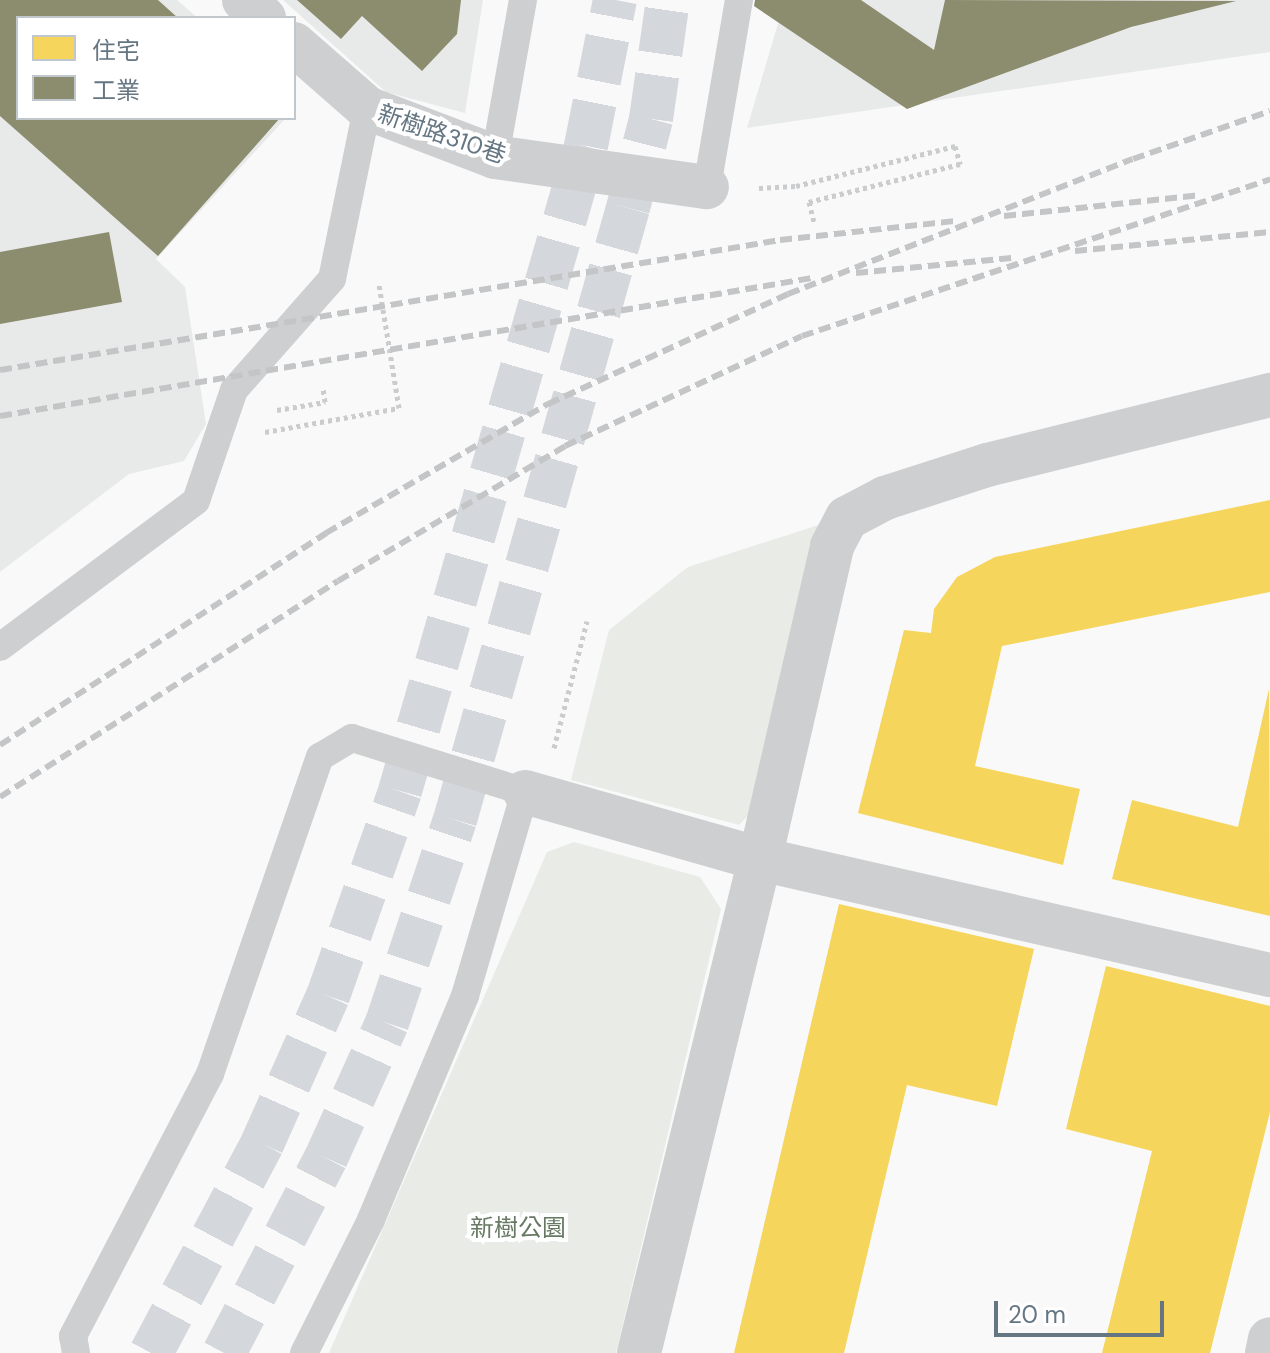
<!DOCTYPE html>
<html>
<head>
<meta charset="utf-8">
<style>
	body { margin:0 }
	#map { position:relative; width:1270px; height:1353px; overflow:hidden; background:#f9f9f9; font-family:"DM Sans","Noto Sans TC",sans-serif }
	div>[style] { position:absolute }
	.built>* { inset:0; background:#e8e9e9 }
	.green>* { inset:0; background:#e8ebe6 }
	.homes>* { inset:0; background:#f6d55c }
	.industry>* { inset:0; background:#8c8c6e }
	.secondary-tunnel>* { height:44px; margin-top:-22px; transform-origin:0; background:repeating-linear-gradient(90deg,#d4d8dc 0 44px,transparent 0 66px) }
	.path>* { height:5px; margin-top:-2.5px; transform-origin:0; background:repeating-linear-gradient(90deg,#cbcccd 0 4px,transparent 0 8px) }
	.lane>* { height:28px; margin:-14px; padding:0 14px; transform-origin:14px; border-radius:14px; background:#cecfd0 }
	.street>* { height:44px; margin:-22px; padding:0 22px; transform-origin:22px; border-radius:22px; background:#cecfd0 }
	.rail>* { height:6px; margin-top:-3px; transform-origin:0; background:repeating-linear-gradient(90deg,#c3c5c6 0 12px,transparent 0 18px) }
	span { translate:-50% -50%; white-space:nowrap; text-align:center; line-height:1.15; -webkit-text-stroke:8px #fff; paint-order:stroke }
	.street-label { font-size:24px; color:#657683 }
	.park-label { font-size:24px; color:#687a64 }
	.legend { position:absolute; left:16px; top:16px; width:280px; height:104px; box-sizing:border-box; background:#fff; border:2px solid #c1c8cd; margin:0; padding:10px 14px; list-style:none; font-size:24px; color:#657683 }
	.legend li { display:flex; align-items:center; gap:16px; height:40px }
	.legend b { width:40px; border:2px solid #c1c8cd }
	.scale { position:absolute; left:994px; top:1301px; width:170px; height:36px; box-sizing:border-box; border:4px solid #657683; border-top:0; padding-left:10px; font-size:24px; line-height:28px; white-space:nowrap; color:#657683; -webkit-text-stroke:6px #fff; paint-order:stroke }
</style>
</head>
<body>
<div id="map">
	<div class="built">
		<i style="clip-path:polygon(0 0,177px 0,198px 18px,18px 18px,18px 118px,286px 118px,156px 259px,185px 287px,206px 424px,184px 461px,129px 474px,0 572px)"></i>
		<i style="clip-path:polygon(283px 0,483px 0,465px 113px,386px 92px)"></i>
		<i style="clip-path:polygon(785px 0,1270px 0,1270px 52px,747px 128px)"></i>
	</div>
	<div class="green">
		<i style="clip-path:polygon(828px 522px,765px 798px,739px 825px,571px 780px,609px 630px,688px 567px)"></i>
		<i style="clip-path:polygon(574px 842px,700px 877px,721px 909px,616px 1353px,329px 1353px,547px 852px)"></i>
	</div>
	<div class="homes">
		<i style="clip-path:polygon(1270px 500px,1270px 592px,1002px 646px,975px 766px,1080px 789px,1063px 865px,858px 813px,904px 630px,931px 633px,934px 609px,957px 577px,995px 557px)"></i>
		<i style="clip-path:polygon(1269px 689px,1270px 916px,1112px 879px,1132px 800px,1238px 827px)"></i>
		<i style="clip-path:polygon(839px 904px,1034px 949px,997px 1106px,907px 1085px,844px 1353px,734px 1353px)"></i>
		<i style="clip-path:polygon(1106px 966px,1270px 1006px,1270px 1112px,1210px 1353px,1102px 1353px,1152px 1151px,1066px 1129px)"></i>
	</div>
	<div class="industry">
		<i style="clip-path:polygon(0 0,158px 0,178px 18px,18px 18px,18px 118px,280px 118px,158px 256px,0 116px)"></i>
		<i style="clip-path:polygon(297px 0,461px 0,457px 34px,422px 71px,362px 16px,341px 39px)"></i>
		<i style="clip-path:polygon(755px 0,861px 0,934px 50px,945px 0,1236px 1px,1131px 27px,907px 109px,754px 6px)"></i>
		<i style="clip-path:polygon(109px 232px,122px 302px,0 324px,0 252px)"></i>
	</div>
	<div class="secondary-tunnel">
		<i style="left:151px;top:1353px;width:237px;rotate:-62deg"></i>
		<i style="left:262px;top:1144px;width:162px;rotate:-66deg"></i>
		<i style="left:328px;top:996px;width:217px;rotate:-70.6deg"></i>
		<i style="left:400px;top:791px;width:671px;rotate:-73.91deg"></i>
		<i style="left:586px;top:146px;width:149px;rotate:-78.8deg"></i>
		<i style="left:224px;top:1353px;width:220px;rotate:-62.4deg"></i>
		<i style="left:326px;top:1158px;width:148px;rotate:-65.7deg"></i>
		<i style="left:387px;top:1023px;width:214px;rotate:-71.5deg"></i>
		<i style="left:455px;top:820px;width:636px;rotate:-74.22deg"></i>
		<i style="left:628px;top:208px;width:92px;rotate:-75.5deg"></i>
		<i style="left:651px;top:119px;width:120px;rotate:-81.9deg"></i>
	</div>
	<div class="path">
		<i style="left:759px;top:188px;width:37px;rotate:-3deg"></i>
		<i style="left:796px;top:186px;width:164px;rotate:-14.1deg"></i>
		<i style="left:955px;top:146px;width:19px;rotate:74deg"></i>
		<i style="left:960px;top:164px;width:156px;rotate:165.9deg"></i>
		<i style="left:809px;top:202px;width:21px;rotate:76deg"></i>
		<i style="left:277px;top:410px;width:49px;rotate:-9.5deg"></i>
		<i style="left:325px;top:402px;width:14px;rotate:-98deg"></i>
		<i style="left:265px;top:432px;width:136px;rotate:-10.2deg"></i>
		<i style="left:399px;top:408px;width:126px;rotate:-99.2deg"></i>
		<i style="left:554px;top:748px;width:131px;rotate:-75.4deg"></i>
	</div>
	<div class="lane">
		<i style="left:495px;top:157px;width:159px;rotate:-79.9deg"></i>
		<i style="left:707px;top:187px;width:190px;rotate:-80.3deg"></i>
		<i style="left:0;top:647px;width:244px;rotate:-36.7deg"></i>
		<i style="left:196px;top:501px;width:117px;rotate:-71.1deg"></i>
		<i style="left:234px;top:390px;width:148px;rotate:-48.6deg"></i>
		<i style="left:332px;top:279px;width:175px;rotate:-78.4deg"></i>
		<i style="left:76px;top:1353px;width:17px;rotate:-100deg"></i>
		<i style="left:73px;top:1336px;width:296px;rotate:-62.4deg"></i>
		<i style="left:210px;top:1074px;width:336px;rotate:-70.9deg"></i>
		<i style="left:320px;top:757px;width:37px;rotate:-31deg"></i>
		<i style="left:352px;top:738px;width:181px;rotate:17.3deg"></i>
		<i style="left:525px;top:792px;width:213px;rotate:106.4deg"></i>
		<i style="left:465px;top:996px;width:243px;rotate:112.8deg"></i>
		<i style="left:371px;top:1220px;width:149px;rotate:116.7deg"></i>
	</div>
	<div class="street">
		<i style="left:244px;top:0;width:27px;rotate:42deg"></i>
		<i style="left:294px;top:44px;width:97px;rotate:41.2deg"></i>
		<i style="left:367px;top:108px;width:137px;rotate:20.9deg"></i>
		<i style="left:495px;top:157px;width:214px;rotate:8.1deg"></i>
		<i style="left:525px;top:792px;width:244px;rotate:15.9deg"></i>
		<i style="left:760px;top:859px;width:321px;rotate:-77deg"></i>
		<i style="left:832px;top:546px;width:32px;rotate:-62deg"></i>
		<i style="left:847px;top:518px;width:43px;rotate:-27.8deg"></i>
		<i style="left:885px;top:498px;width:107px;rotate:-17.9deg"></i>
		<i style="left:987px;top:465px;width:292px;rotate:-13.9deg"></i>
		<i style="left:639px;top:1353px;width:509px;rotate:-76.24deg"></i>
		<i style="left:760px;top:859px;width:523px;rotate:12.81deg"></i>
		<i style="left:1267px;top:1353px;width:14px;rotate:-78deg"></i>
	</div>
	<div class="rail">
		<i style="left:1004px;top:216px;width:196px;rotate:-6.1deg"></i>
		<i style="left:1075px;top:251px;width:196px;rotate:-5.6deg"></i>
		<i style="left:856px;top:273px;width:156px;rotate:-5.5deg"></i>
		<i style="left:0;top:370px;width:791px;rotate:-9.46deg"></i>
		<i style="left:780px;top:240px;width:177px;rotate:-6.2deg"></i>
		<i style="left:0;top:416px;width:824px;rotate:-9.65deg"></i>
		<i style="left:0;top:745px;width:389px;rotate:-33deg"></i>
		<i style="left:326px;top:533px;width:257px;rotate:-30.2deg"></i>
		<i style="left:548px;top:404px;width:264px;rotate:-24.6deg"></i>
		<i style="left:788px;top:294px;width:370px;rotate:-21.4deg"></i>
		<i style="left:1133px;top:159px;width:145px;rotate:-19.3deg"></i>
		<i style="left:0;top:797px;width:401px;rotate:-32.6deg"></i>
		<i style="left:338px;top:581px;width:264px;rotate:-30.7deg"></i>
		<i style="left:565px;top:446px;width:261px;rotate:-24.9deg"></i>
		<i style="left:802px;top:336px;width:494px;rotate:-18.5deg"></i>
	</div>
	<div class="street-label">
		<span style="left:442px;top:134px;rotate:19deg">新樹路310巷</span>
	</div>
	<div class="park-label">
		<span style="left:518px;top:1228px">新樹公園</span>
	</div>
	<ul class="legend">
	<li><b style="height:22px;background:#f6d55c"></b>住宅</li>
	<li><b style="height:22px;background:#8c8c6e"></b>工業</li>
	</ul>
	<div class="scale">20 m</div>
</div>
</body>
</html>
